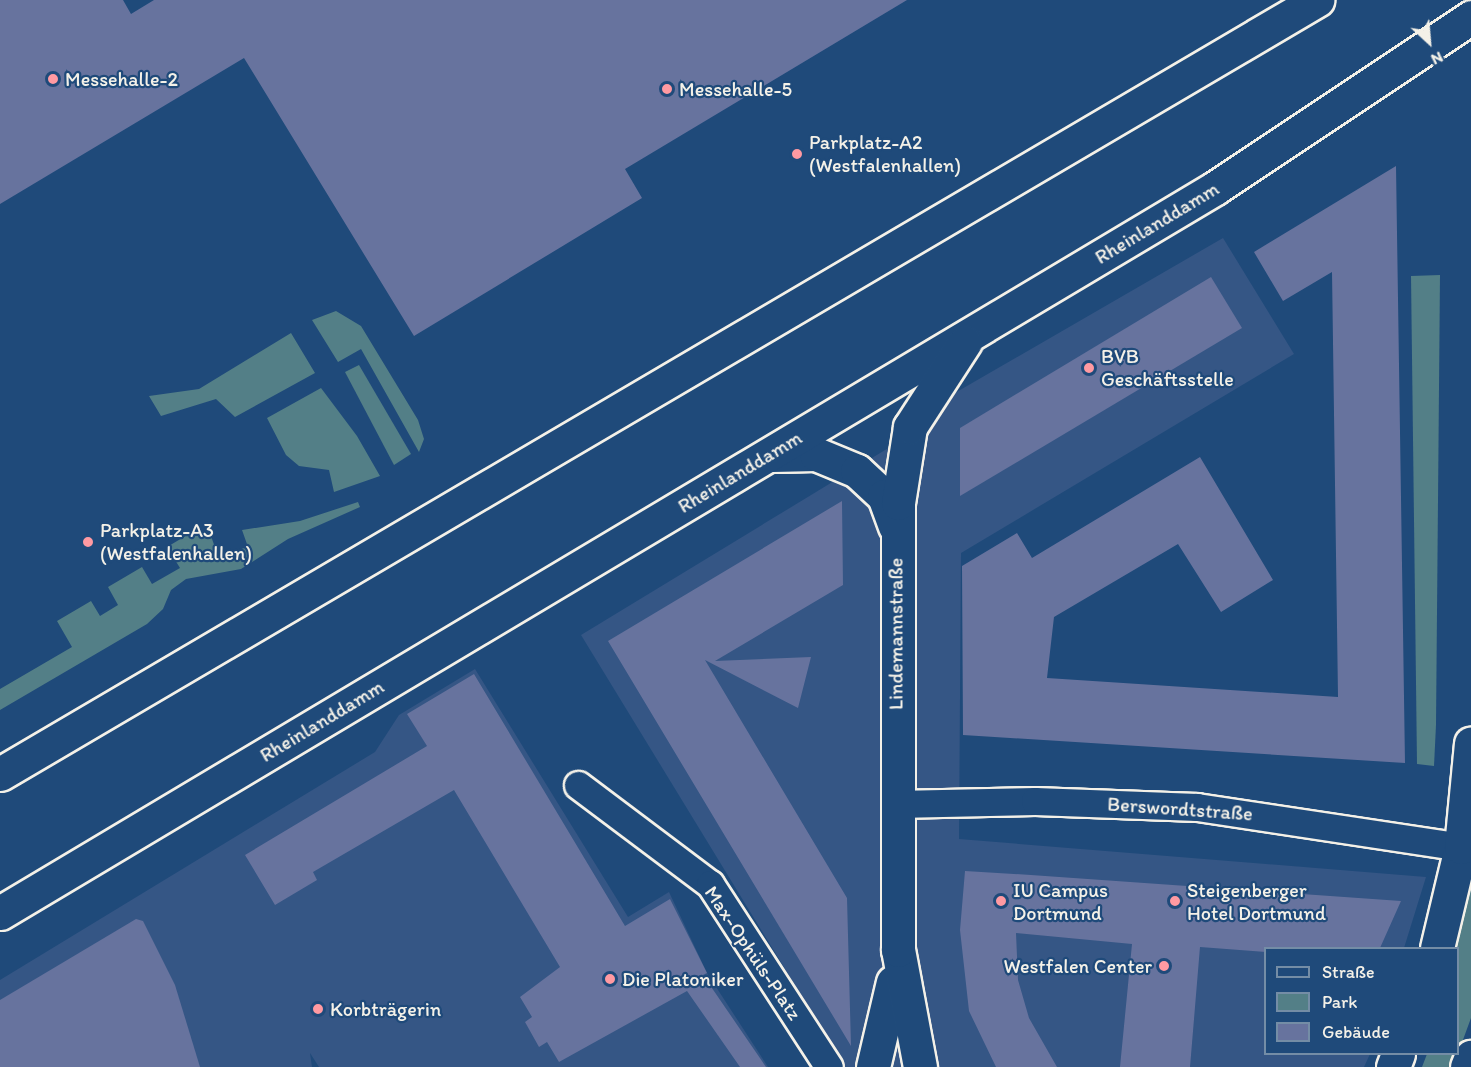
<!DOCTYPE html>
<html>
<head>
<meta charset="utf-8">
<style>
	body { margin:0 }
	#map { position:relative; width:1471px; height:1067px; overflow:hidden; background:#1f4a7a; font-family:Itim,sans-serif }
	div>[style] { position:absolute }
	.built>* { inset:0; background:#355685 }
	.green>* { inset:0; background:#537f87 }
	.building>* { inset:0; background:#67739e }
	.roads { filter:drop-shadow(2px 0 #f4f1e8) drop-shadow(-2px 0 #f4f1e8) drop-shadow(0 2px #f4f1e8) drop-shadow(0 -2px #f4f1e8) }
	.minor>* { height:27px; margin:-13.5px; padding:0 13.5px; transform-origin:13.5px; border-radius:13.5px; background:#1f4a7a }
	.major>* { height:33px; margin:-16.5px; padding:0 16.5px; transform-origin:16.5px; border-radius:16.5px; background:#1f4a7a }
	.dots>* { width:16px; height:16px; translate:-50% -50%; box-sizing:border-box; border:3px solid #1f4a7a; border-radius:50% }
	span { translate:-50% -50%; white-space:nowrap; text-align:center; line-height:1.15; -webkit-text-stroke:4.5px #1f4a7a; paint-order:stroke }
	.poi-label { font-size:20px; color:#f4f1e8 }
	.left { translate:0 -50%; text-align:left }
	.right { translate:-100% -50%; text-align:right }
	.street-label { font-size:20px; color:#f4f1e8 }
	.legend { position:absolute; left:1264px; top:947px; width:195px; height:108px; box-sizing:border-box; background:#1f4a7a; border:2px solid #748da6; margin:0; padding:8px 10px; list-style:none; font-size:18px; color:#f4f1e8 }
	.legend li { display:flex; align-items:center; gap:12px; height:30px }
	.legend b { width:30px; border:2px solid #748da6 }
	.north { position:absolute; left:1399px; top:12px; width:60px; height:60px; -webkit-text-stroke:4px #1f4a7a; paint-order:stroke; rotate:154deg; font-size:16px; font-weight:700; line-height:24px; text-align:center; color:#f4f1e8 }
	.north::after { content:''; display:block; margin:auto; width:21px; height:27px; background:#f4f1e8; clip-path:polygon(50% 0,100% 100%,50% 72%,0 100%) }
</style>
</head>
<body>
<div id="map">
	<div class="built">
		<i style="clip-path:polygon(1223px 238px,1294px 354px,961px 553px,959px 839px,1426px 877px,1404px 948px,1266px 948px,1266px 1054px,1370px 1054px,1364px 1067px,845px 1067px,581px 635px,936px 419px,941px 401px)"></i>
		<i style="clip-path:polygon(475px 669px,628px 917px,669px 892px,707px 973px,768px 1067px,319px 1067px,310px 1053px,312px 1067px,0 1067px,0 980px,375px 752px,399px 715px)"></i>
	</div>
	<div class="green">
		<i style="clip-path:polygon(1440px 275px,1436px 725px,1434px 766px,1417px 764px,1411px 276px)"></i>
		<i style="clip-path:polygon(336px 311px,361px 326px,418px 420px,424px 439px,419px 452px,361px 349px,338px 362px,312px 320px)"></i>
		<i style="clip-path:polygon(291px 333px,315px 373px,235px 417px,216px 399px,161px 416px,149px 396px,199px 389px)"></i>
		<i style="clip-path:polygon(359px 365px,411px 454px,394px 465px,345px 372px)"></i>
		<i style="clip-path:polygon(321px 388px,357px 436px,380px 476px,334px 492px,329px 470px,299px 466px,286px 455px,267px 418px)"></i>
		<i style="clip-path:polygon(358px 502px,360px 507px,288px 539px,241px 569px,186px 579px,171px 590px,163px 609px,147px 624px,0 710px,0 689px,72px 647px,57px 621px,91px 601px,100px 616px,118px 605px,108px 587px,142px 567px,152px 584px,180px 568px,167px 547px,199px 528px,205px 537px,211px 536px,218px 556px,248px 547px,242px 530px,300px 521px)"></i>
		<i style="clip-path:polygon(1471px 885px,1471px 1018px,1453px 1067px,1422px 1067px,1427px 1054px,1458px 1054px,1454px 948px)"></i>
	</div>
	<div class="building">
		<i style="clip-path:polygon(0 0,123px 0,131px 14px,154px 0,907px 0,625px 169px,642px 198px,414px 336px,244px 58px,0 204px)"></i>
		<i style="clip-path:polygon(1396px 166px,1405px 763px,963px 735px,962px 566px,1017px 533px,1032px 558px,1200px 457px,1273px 580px,1221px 612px,1178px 544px,1054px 617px,1047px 678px,1338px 697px,1332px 272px,1283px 301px,1254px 252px)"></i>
		<i style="clip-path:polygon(1211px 277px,1242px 328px,960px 496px,960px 428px)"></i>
		<i style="clip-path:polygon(842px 501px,843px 585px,715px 661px,811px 657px,798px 708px,705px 660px,847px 898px,851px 1046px,608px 641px)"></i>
		<i style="clip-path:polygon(474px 674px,625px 926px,670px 899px,707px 973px,703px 975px,766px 1067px,740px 1067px,687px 991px,559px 1062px,547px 1042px,539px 1047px,525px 1022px,532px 1017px,520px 997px,560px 967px,454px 790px,313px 872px,317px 880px,275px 905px,245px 855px,427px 746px,407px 714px)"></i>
		<i style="clip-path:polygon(965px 871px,1031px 875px,1401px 901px,1380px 948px,1266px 952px,1200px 947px,1190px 1067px,1120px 1067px,1132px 944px,1016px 933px,1018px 980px,1029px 1018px,1057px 1067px,996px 1067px,969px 1011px,960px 930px)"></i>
		<i style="clip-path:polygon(136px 919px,143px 921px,175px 985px,200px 1067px,0 1067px,0 1000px)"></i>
	</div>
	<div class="roads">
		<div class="minor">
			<i style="left:578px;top:785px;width:165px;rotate:36.9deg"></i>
			<i style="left:710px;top:884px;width:218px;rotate:57deg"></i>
			<i style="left:896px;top:804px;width:139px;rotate:-1.2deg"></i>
			<i style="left:1035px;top:801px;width:162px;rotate:2.1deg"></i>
			<i style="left:1197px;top:807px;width:267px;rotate:8.6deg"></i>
		</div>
		<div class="major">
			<i style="left:772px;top:455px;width:44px;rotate:-1.3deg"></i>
			<i style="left:816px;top:454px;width:44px;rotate:22.5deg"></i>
			<i style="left:857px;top:471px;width:37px;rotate:43deg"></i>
			<i style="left:884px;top:496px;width:32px;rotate:70deg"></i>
			<i style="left:0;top:774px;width:1528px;rotate:-30.44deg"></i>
			<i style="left:0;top:913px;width:1415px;rotate:-30.82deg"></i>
			<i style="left:1215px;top:188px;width:308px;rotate:-33.7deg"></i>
			<i style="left:1437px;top:948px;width:104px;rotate:-76.6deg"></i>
			<i style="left:1461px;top:847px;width:104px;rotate:-84.5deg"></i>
			<i style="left:873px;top:1067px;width:87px;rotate:-76.8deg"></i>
			<i style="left:920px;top:1067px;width:119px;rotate:-100.6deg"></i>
			<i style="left:898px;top:950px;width:447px;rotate:-90deg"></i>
			<i style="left:898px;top:503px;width:77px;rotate:-81deg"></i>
			<i style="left:910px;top:427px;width:101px;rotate:-57.1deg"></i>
			<i style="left:1393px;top:1067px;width:14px;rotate:-69deg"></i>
			<i style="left:1467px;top:1067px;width:11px;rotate:-68deg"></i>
		</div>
	</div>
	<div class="dots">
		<i style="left:53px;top:79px;background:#ff9aa2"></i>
		<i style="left:667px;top:89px;background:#ff9aa2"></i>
		<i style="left:797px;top:154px;background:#ff9aa2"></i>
		<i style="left:1089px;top:368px;background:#ff9aa2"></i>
		<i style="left:88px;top:542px;background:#ff9aa2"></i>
		<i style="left:1001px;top:901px;background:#ff9aa2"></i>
		<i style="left:1175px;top:901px;background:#ff9aa2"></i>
		<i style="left:1164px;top:966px;background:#ff9aa2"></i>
		<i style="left:610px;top:979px;background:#ff9aa2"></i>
		<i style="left:318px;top:1009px;background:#ff9aa2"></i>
	</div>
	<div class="poi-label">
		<span class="left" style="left:65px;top:79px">Messehalle-2</span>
		<span class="left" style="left:679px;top:89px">Messehalle-5</span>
		<span class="left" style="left:809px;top:154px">Parkplatz-A2<br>(Westfalenhallen)</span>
		<span class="left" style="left:1101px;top:368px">BVB<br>Geschäftsstelle</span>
		<span class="left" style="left:100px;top:542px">Parkplatz-A3<br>(Westfalenhallen)</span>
		<span class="left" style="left:1013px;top:902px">IU Campus<br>Dortmund</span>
		<span class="left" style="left:1187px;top:902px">Steigenberger<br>Hotel Dortmund</span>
		<span class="right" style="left:1152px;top:966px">Westfalen Center</span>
		<span class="left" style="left:622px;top:979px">Die Platoniker</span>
		<span class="left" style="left:330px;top:1009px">Korbträgerin</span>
	</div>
	<div class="street-label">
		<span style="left:1157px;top:223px;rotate:-31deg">Rheinlanddamm</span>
		<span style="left:740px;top:472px;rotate:-31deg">Rheinlanddamm</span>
		<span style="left:896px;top:634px;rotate:-90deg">Lindemannstraße</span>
		<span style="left:322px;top:721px;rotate:-31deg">Rheinlanddamm</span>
		<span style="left:1180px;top:809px;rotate:4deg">Berswordtstraße</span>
		<span style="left:753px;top:953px;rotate:56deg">Max-Ophüls-Platz</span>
	</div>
	<ul class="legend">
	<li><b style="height:8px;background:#1f4a7a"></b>Straße</li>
	<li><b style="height:16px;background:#537f87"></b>Park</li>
	<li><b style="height:16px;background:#67739e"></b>Gebäude</li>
	</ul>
	<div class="north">N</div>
</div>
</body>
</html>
